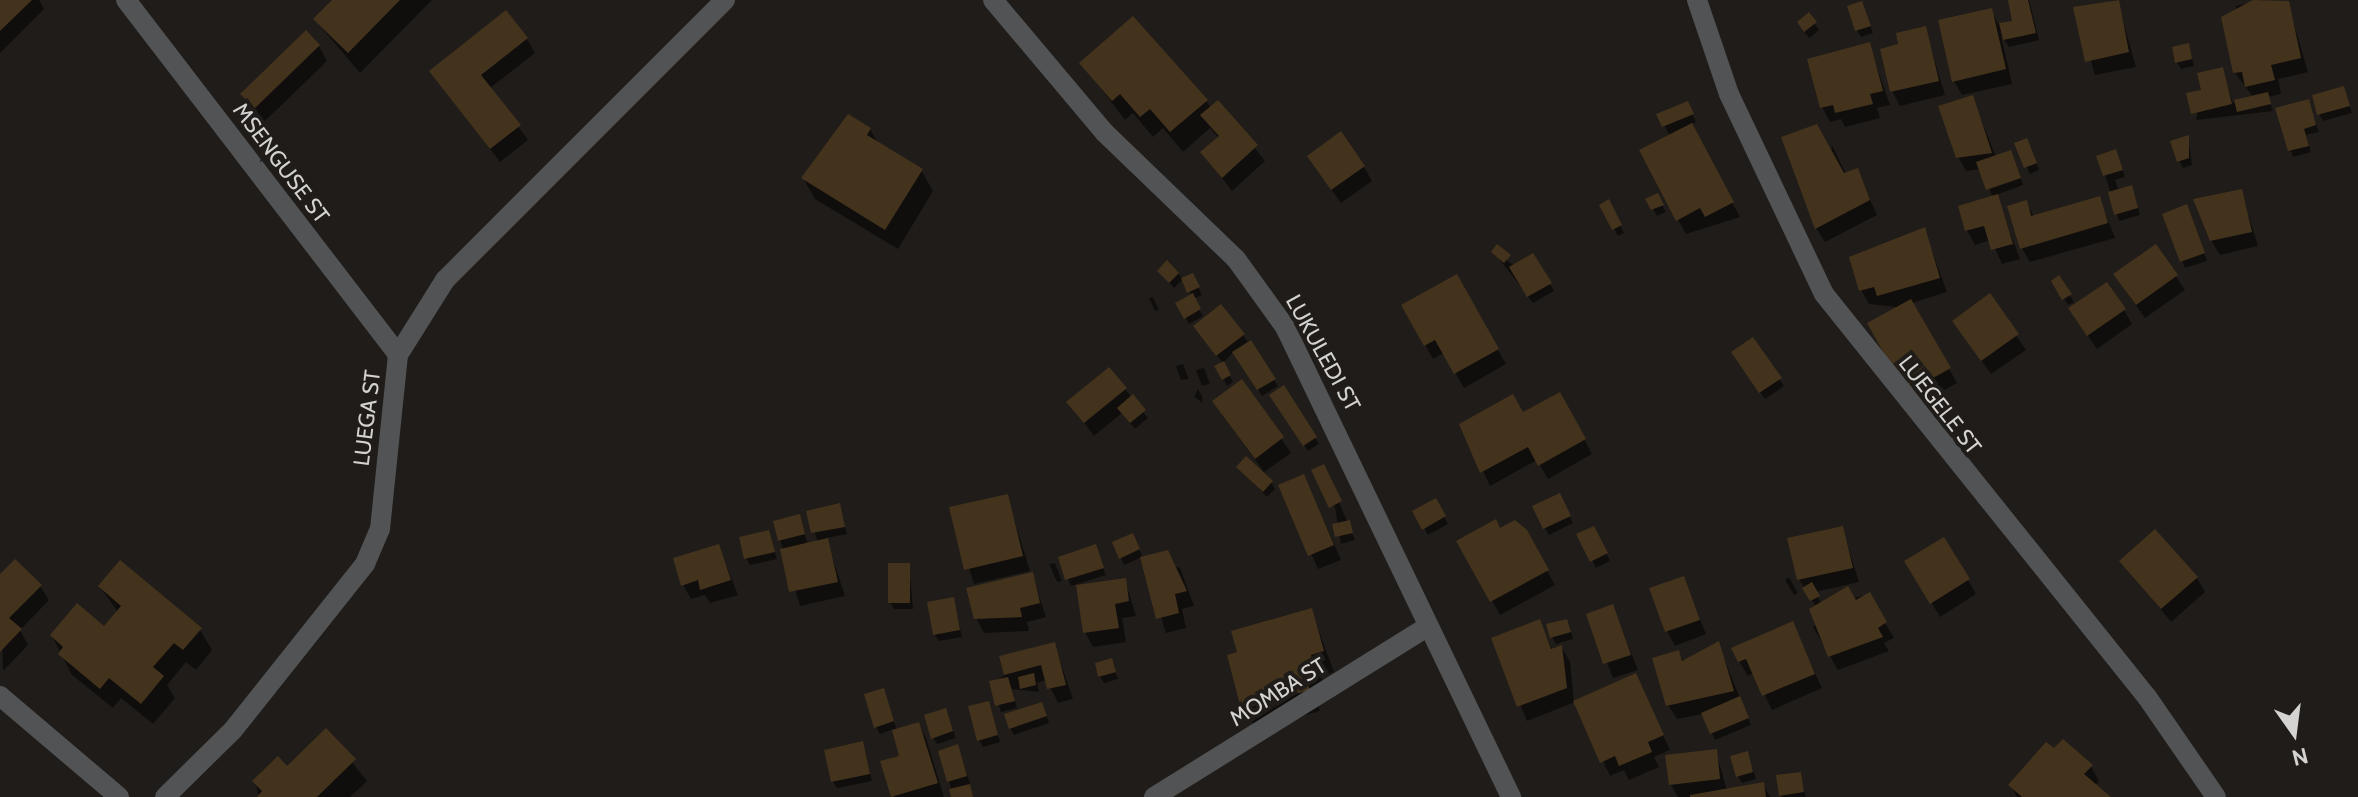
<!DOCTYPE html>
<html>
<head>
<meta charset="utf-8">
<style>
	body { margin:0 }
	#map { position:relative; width:2358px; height:797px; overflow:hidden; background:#1f1c19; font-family:Cabin,sans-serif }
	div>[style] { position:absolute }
	.shadow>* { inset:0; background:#0007 }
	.building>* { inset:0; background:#44331c }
	.street>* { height:20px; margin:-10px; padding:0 10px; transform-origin:10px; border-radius:10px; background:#515354 }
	span { translate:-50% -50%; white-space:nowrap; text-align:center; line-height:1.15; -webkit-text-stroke:8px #1f1c19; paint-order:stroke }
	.street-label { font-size:22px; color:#d5d3d1 }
	.north { position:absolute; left:2254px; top:693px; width:80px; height:80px; -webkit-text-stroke:6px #1f1c19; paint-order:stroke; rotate:166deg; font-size:22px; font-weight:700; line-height:32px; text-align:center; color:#d5d3d1 }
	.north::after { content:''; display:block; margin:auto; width:28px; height:36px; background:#d5d3d1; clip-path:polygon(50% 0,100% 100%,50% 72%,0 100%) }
</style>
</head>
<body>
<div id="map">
	<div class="shadow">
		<i style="clip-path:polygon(0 0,39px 0,44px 9px,0 53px)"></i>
		<i style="clip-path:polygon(335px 0,432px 0,360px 73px,315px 20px)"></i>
		<i style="clip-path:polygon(2010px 0,2029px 0,2039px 40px,2009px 47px,2001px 35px,2012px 84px,1962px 95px,1954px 81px,1991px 11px,1999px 25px,2015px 22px)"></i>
		<i style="clip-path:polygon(2117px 0,2136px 67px,2095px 75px,2076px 8px)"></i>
		<i style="clip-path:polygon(2262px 0,2288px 4px,2308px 72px,2278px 79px,2281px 94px,2268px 97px,2273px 111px,2196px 120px,2203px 91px,2222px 69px,2233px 103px,2253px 97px,2235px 73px,2236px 6px)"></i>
		<i style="clip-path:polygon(1862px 3px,1873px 33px,1861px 37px,1857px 30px)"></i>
		<i style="clip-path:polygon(1809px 15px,1819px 30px,1809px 38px,1803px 30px)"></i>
		<i style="clip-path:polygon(1925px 29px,1945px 95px,1900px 106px,1892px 91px,1901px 46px)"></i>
		<i style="clip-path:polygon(527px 39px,535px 53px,490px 88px,528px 140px,500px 162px,431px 71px)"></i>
		<i style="clip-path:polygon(1869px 45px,1890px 105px,1877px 108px,1880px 118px,1845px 127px,1841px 119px,1830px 122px,1822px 107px)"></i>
		<i style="clip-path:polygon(2188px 45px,2194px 66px,2181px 69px,2177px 62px)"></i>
		<i style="clip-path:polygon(319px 46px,327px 61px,264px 122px,242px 94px)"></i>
		<i style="clip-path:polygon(1082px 64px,1206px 101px,1211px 108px,1218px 102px,1265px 161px,1232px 191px,1203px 153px,1219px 138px,1210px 128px,1183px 152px,1163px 128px,1153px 137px,1133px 113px,1125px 120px)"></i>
		<i style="clip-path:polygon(2343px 88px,2352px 113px,2323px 121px,2319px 114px)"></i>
		<i style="clip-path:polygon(1972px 97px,1996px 157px,2014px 159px,2023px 185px,1996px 195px,2020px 259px,2002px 264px,1991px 240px,1975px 245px,1967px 230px,1993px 198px,1981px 169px,1966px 171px,1958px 157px)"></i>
		<i style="clip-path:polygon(2308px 101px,2319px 132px,2306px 135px,2311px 152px,2293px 157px,2278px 109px)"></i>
		<i style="clip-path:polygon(1691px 111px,1696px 122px,1690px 124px,1740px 217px,1686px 234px,1678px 220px,1670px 136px,1659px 116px)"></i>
		<i style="clip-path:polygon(870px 129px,879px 145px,921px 170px,933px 191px,898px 249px,815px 199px,803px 178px)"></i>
		<i style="clip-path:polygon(2188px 137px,2192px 165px,2183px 168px,2179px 161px)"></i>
		<i style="clip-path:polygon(2016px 144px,2030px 147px,2039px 170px,2030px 174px)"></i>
		<i style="clip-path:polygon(1832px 145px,1846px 174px,1857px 170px,1877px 215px,1825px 242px,1816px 228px)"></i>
		<i style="clip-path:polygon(2119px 158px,2125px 177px,2115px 180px,2119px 191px,2134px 194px,2140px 215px,2119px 221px,2105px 175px)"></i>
		<i style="clip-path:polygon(1364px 167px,1372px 181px,1341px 203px,1318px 171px)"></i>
		<i style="clip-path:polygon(2241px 191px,2258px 246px,2220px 255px,2211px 240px)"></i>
		<i style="clip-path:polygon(1657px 196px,1666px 212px,1657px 216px,1648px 200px)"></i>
		<i style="clip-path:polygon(2099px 198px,2115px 238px,2030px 262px,2022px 248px,2026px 202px,2034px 217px)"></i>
		<i style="clip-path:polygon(1602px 205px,1612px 208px,1624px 233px,1618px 236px)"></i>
		<i style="clip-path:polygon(2190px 213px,2207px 261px,2185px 268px,2164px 215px)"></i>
		<i style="clip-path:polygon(1924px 229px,1947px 292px,1912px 303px,1957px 383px,1916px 406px,1896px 307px,1869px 304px,1861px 290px)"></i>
		<i style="clip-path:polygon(2156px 247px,2185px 290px,2145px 318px,2124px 289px)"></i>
		<i style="clip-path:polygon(1494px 252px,1515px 266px,1533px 256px,1554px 291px,1533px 303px)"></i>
		<i style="clip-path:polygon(1159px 271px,1178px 274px,1183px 279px,1174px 288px)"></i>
		<i style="clip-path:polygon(1457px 277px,1506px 364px,1464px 388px,1444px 353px,1433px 359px,1404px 306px)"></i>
		<i style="clip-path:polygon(2059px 278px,2074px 302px,2068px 305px,2053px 281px)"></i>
		<i style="clip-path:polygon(1183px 279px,1196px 282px,1202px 295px,1193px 299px,1203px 316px,1189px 324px,1178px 304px,1192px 296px)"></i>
		<i style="clip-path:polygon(1989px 296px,2026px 350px,1991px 374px,1954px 322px)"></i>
		<i style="clip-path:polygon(1153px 297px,1159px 310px,1155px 311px,1149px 298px)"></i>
		<i style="clip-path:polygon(2124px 310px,2132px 324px,2097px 349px,2079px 323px)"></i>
		<i style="clip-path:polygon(1200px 334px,1243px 335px,1278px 386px,1262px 396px,1234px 351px,1223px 363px)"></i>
		<i style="clip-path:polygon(1753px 339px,1784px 386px,1765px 399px,1737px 360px)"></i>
		<i style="clip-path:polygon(1183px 364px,1189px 379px,1181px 380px,1176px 366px)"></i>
		<i style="clip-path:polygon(1223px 364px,1233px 382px,1227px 386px,1217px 367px)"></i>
		<i style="clip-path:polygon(1204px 368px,1210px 384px,1202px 386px,1196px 370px)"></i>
		<i style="clip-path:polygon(1242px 382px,1291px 453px,1264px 472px,1223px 416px)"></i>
		<i style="clip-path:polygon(1284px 388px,1319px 444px,1308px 451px,1276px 402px)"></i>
		<i style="clip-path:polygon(1125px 389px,1148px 418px,1135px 429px,1122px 413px,1094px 436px,1069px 402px)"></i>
		<i style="clip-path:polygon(1198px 389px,1202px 396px,1203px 403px,1194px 397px)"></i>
		<i style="clip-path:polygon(1560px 394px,1592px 454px,1548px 479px,1537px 460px,1490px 486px,1462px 425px,1523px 415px)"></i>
		<i style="clip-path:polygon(1239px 467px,1271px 482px,1275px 489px,1267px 497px)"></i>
		<i style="clip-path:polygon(1314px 471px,1327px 474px,1355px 540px,1341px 544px,1335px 508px)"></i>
		<i style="clip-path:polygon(1281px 486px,1311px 491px,1341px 560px,1318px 569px)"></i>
		<i style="clip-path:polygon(1007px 496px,1030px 571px,974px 584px,951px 509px)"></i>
		<i style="clip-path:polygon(1436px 501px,1448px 524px,1428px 535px,1415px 512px)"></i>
		<i style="clip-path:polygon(1563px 502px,1573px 523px,1549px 535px,1545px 528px)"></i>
		<i style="clip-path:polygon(839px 506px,847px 534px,826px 538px,845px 596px,800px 606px,780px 540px,799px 516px,808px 545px,818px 543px,809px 512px)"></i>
		<i style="clip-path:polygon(1594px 528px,1610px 561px,1596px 568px,1579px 535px)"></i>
		<i style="clip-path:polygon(1842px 528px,1859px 582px,1815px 592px,1822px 604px,1869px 595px,1894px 638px,1884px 643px,1889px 651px,1838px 670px,1813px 627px,1819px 623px,1816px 607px,1799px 579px)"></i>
		<i style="clip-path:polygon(1500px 530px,1525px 532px,1555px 585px,1500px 615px,1459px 541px)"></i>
		<i style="clip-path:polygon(768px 532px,777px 559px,750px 565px,746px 558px)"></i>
		<i style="clip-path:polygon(1136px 542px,1143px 558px,1180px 568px,1194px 606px,1182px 609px,1186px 628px,1166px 633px,1142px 557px,1124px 565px,1121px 558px)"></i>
		<i style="clip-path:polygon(719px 547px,738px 595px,710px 603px,705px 595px,691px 599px,683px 585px)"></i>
		<i style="clip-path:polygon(1095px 547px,1106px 575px,1071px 586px,1060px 558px)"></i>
		<i style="clip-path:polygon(2122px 561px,2197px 578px,2205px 592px,2171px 622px)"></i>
		<i style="clip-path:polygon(1907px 562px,1968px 580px,1976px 594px,1940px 617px)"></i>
		<i style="clip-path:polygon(1055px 563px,1062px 581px,1057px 582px,1049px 564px)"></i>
		<i style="clip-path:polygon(909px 565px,913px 609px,894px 609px,890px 602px)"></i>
		<i style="clip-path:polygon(1032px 574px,1046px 617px,1027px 622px,1029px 631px,984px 633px,976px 618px)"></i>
		<i style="clip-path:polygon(0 577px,40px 586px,49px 600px,20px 630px,28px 645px,3px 671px)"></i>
		<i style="clip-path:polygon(1789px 577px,1798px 593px,1794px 595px,1785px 580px)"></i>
		<i style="clip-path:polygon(1683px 578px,1706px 634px,1675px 646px,1667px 631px)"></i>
		<i style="clip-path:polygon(1125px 580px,1136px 616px,1122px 618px,1126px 642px,1093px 647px,1085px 632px)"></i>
		<i style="clip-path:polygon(100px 587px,200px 630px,212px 650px,196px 670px,186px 662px,167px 685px,175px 698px,153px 724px,121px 698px,113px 708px,72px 675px,52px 636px,104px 628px,118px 612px)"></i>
		<i style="clip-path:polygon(953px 600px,962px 637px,939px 641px,935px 635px)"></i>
		<i style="clip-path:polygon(1612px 607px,1638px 670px,1613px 678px,1588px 615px)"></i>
		<i style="clip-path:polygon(1311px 610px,1334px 672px,1321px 676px,1328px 699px,1317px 702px,1320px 711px,1255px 729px,1229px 657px)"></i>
		<i style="clip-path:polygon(1539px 622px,1553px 651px,1562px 648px,1570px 662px,1574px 702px,1635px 676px,1670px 750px,1654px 757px,1659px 767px,1629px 780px,1624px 770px,1610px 776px,1575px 702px,1527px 721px,1493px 639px)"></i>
		<i style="clip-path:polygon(1792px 623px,1822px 688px,1772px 710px,1754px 673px,1748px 676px,1739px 661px)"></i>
		<i style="clip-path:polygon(1570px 628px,1573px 639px,1556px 644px,1552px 637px)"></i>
		<i style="clip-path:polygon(1054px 644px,1073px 699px,1058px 703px,1047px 680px,1037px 683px,1039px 692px,1012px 689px,1017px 708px,1001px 712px,992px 683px)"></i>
		<i style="clip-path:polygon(1718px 644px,1751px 725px,1715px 740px,1703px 714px,1677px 719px,1668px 705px,1678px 652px,1684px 662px)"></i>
		<i style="clip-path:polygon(1111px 661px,1118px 679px,1104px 683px,1100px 676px)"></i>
		<i style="clip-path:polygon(884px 690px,897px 731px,918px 724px,926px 738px,944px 797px,894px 797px,883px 763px,902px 757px,894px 729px,880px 734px,876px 727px)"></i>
		<i style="clip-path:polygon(988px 703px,1000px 742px,983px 747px,979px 740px)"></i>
		<i style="clip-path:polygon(945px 710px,956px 738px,937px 744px,933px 738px)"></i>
		<i style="clip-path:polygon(1045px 711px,1049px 723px,1014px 735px,1010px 728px)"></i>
		<i style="clip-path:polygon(326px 730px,367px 781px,350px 797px,259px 797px,255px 781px,287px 768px)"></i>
		<i style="clip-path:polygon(862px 743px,872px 781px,837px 788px,833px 782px)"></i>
		<i style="clip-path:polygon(957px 747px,970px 783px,971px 797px,953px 797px,949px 781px)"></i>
		<i style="clip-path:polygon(1716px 751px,1727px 791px,1763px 784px,1770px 797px,1678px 797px,1671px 785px)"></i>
		<i style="clip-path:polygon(1747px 753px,1756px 779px,1742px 783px,1738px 776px)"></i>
		<i style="clip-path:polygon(2091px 766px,2099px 781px,2095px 786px,2107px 797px,2017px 797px,2011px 785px)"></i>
		<i style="clip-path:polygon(1800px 775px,1806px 797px,1782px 797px,1781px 795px)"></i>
	</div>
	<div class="building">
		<i style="clip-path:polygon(0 0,32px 0,0 31px)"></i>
		<i style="clip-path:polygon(332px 0,400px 0,348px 53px,313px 19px)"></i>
		<i style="clip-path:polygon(2008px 0,2028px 0,2036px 33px,2003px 40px,1999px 23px,2012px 21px)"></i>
		<i style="clip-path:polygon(2119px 0,2129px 52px,2085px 62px,2073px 7px)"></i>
		<i style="clip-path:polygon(2253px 0,2289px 1px,2301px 58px,2271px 65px,2275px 80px,2245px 87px,2242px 72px,2233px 73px,2221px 17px)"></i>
		<i style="clip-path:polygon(1862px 1px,1871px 26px,1855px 31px,1847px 6px)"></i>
		<i style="clip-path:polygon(1992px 8px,2006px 69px,1952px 82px,1938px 20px)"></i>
		<i style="clip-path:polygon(506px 10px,528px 38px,481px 75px,521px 125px,490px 149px,429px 71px)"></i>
		<i style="clip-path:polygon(1809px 12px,1817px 22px,1804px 32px,1797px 22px)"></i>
		<i style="clip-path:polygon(1133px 16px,1208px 100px,1170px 132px,1150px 109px,1140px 117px,1120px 94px,1112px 101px,1079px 63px)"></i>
		<i style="clip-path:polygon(1926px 26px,1939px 81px,1890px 92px,1880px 49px,1898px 44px,1896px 33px)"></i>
		<i style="clip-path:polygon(306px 30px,320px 45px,255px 108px,240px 94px)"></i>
		<i style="clip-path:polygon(1870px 42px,1883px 91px,1870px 94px,1873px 104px,1835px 113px,1833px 105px,1820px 108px,1807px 59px)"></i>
		<i style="clip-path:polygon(2189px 43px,2192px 59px,2175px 63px,2172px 47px)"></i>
		<i style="clip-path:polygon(2223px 67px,2232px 104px,2191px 114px,2186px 93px,2201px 90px,2197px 73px)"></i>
		<i style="clip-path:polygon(2344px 86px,2350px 106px,2317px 115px,2312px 95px)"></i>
		<i style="clip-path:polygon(2268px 92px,2271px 104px,2237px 112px,2234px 100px)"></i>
		<i style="clip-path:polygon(1973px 95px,1992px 153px,1956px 158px,1938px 106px)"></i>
		<i style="clip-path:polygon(2309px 99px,2316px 125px,2304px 129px,2309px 146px,2288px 151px,2275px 108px)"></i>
		<i style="clip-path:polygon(1218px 100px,1258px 145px,1222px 178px,1200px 152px,1219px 136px,1200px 115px)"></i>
		<i style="clip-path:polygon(1688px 101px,1694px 114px,1662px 127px,1656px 114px)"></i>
		<i style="clip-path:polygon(848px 114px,871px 128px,867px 135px,923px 169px,885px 230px,801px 178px)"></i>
		<i style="clip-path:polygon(1692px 123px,1734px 202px,1705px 217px,1700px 208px,1676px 221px,1639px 150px)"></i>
		<i style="clip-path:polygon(1817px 124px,1844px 173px,1858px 168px,1870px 200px,1815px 229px,1781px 137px)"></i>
		<i style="clip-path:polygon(1341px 131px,1365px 166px,1331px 190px,1307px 156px)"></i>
		<i style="clip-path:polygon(2189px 135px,2189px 158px,2177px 162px,2170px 141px)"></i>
		<i style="clip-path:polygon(2027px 138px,2037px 163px,2024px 168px,2014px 143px)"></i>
		<i style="clip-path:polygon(2116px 149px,2123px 170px,2103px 176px,2096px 156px)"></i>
		<i style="clip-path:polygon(2011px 150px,2021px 178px,1986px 190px,1976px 162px)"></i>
		<i style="clip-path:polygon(2132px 185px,2138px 208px,2114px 215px,2108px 192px)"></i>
		<i style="clip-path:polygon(2242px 189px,2252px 232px,2210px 241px,2193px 199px)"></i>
		<i style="clip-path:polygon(1658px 193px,1664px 205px,1651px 210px,1645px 199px)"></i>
		<i style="clip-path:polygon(1998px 194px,2013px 244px,1991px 250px,1984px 226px,1965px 231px,1958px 206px)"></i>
		<i style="clip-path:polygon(2100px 196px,2108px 223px,2020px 249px,2007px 206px,2027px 200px,2031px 216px)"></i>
		<i style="clip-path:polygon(1609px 199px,1622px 225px,1612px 230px,1599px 205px)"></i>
		<i style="clip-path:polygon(2187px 204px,2205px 253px,2180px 262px,2162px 214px)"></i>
		<i style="clip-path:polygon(1925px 227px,1940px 278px,1877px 296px,1874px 287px,1859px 291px,1849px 257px)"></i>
		<i style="clip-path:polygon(1497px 244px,1511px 255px,1504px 263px,1491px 252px)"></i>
		<i style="clip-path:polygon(2156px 244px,2178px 275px,2136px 305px,2113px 274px)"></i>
		<i style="clip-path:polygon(1533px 253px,1552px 283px,1527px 297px,1509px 267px)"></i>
		<i style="clip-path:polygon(1167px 260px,1179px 273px,1169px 283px,1157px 271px)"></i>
		<i style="clip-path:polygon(1193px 273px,1200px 287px,1187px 293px,1181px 278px)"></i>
		<i style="clip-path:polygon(1457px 274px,1499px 349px,1454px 374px,1435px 340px,1424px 346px,1401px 305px)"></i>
		<i style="clip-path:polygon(2059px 275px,2072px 294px,2062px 300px,2051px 281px)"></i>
		<i style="clip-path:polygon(2107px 282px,2126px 309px,2087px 336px,2068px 308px)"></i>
		<i style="clip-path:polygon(1193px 293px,1201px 309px,1184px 319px,1175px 303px)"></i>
		<i style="clip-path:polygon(1990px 293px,2019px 334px,1981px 361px,1952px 321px)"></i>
		<i style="clip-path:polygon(1911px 299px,1951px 368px,1906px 393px,1867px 323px)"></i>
		<i style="clip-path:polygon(1221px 304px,1245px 334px,1216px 356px,1193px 326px)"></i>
		<i style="clip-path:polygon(1753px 337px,1782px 378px,1759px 393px,1731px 352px)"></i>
		<i style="clip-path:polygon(1251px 340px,1276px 379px,1257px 390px,1232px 352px)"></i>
		<i style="clip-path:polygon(1224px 361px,1231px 375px,1222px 380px,1214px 366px)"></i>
		<i style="clip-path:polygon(1109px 367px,1127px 388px,1084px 423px,1066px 402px)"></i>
		<i style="clip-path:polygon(1242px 379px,1284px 437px,1255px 459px,1212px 401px)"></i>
		<i style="clip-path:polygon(1284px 385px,1317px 437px,1303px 446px,1269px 395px)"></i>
		<i style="clip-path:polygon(1560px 392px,1586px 439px,1538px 466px,1528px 447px,1480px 473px,1459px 424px,1513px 394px,1523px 412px)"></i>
		<i style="clip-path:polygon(1133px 394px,1146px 410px,1130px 423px,1117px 408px)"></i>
		<i style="clip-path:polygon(1246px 456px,1273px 481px,1263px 492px,1236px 467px)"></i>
		<i style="clip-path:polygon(1324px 464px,1342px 501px,1329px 508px,1311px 470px)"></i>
		<i style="clip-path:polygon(1304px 474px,1334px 545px,1308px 556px,1278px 485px)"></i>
		<i style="clip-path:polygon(1560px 493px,1571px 516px,1543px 529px,1532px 506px)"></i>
		<i style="clip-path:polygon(1008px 494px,1023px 556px,964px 570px,949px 507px)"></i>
		<i style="clip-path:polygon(1436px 498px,1446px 516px,1422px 530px,1412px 511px)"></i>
		<i style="clip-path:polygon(840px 503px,845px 527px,811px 533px,806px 511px)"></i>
		<i style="clip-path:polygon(800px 514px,805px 534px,778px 541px,773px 521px)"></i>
		<i style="clip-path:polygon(1496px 519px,1500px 528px,1515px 520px,1527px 530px,1549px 570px,1490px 602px,1456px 541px)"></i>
		<i style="clip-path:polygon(1350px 520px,1353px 533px,1335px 537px,1332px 524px)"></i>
		<i style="clip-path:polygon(1594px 526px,1608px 553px,1590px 562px,1576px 534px)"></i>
		<i style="clip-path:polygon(1843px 526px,1853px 568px,1797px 580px,1787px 538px)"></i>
		<i style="clip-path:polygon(2155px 529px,2198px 577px,2161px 609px,2119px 561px)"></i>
		<i style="clip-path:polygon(769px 530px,775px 552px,744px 559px,739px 537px)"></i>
		<i style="clip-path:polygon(1133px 533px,1140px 549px,1119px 559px,1112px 542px)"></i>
		<i style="clip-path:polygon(1944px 537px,1970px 579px,1930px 604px,1904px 561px)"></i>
		<i style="clip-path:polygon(828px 538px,838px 582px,789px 592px,780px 549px)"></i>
		<i style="clip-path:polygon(719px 544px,731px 580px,700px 590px,698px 580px,681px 586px,673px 558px)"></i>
		<i style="clip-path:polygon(1096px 544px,1104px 568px,1065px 580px,1058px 557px)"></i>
		<i style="clip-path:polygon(1168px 550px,1187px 591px,1175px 594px,1179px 613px,1156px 619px,1140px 557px)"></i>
		<i style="clip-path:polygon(15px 559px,42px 585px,9px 618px,22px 629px,0 652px,0 574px)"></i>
		<i style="clip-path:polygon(120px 560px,202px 628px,183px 650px,174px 643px,153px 667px,164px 676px,141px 704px,109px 678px,100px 689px,58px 654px,63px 647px,50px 635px,77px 603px,104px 626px,121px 606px,98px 586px)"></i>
		<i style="clip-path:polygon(888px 563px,910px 563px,910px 603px,888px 603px)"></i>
		<i style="clip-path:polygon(1033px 572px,1040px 603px,1020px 608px,1022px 617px,974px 619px,966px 588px)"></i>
		<i style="clip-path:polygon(1684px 576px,1700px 620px,1665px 632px,1649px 588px)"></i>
		<i style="clip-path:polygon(1126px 578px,1129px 601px,1115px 604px,1119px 628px,1083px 633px,1076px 585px)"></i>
		<i style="clip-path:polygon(1812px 582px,1820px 596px,1810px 601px,1802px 588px)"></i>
		<i style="clip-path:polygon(1848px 586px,1856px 600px,1870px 592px,1887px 622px,1878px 628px,1883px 637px,1828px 657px,1809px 609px)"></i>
		<i style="clip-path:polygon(954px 597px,960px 630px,933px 635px,927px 602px)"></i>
		<i style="clip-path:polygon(1613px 604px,1631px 655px,1603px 664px,1586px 614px)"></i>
		<i style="clip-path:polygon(1312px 608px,1324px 651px,1311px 655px,1317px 678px,1307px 681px,1310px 690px,1241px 709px,1227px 655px,1237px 652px,1231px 631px)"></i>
		<i style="clip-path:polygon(1540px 619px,1551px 649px,1562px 645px,1567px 688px,1517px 707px,1491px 638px)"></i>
		<i style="clip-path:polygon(1567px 619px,1571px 632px,1550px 638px,1546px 624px)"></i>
		<i style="clip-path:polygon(1793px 621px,1815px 674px,1762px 696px,1746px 659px,1738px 662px,1731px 648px)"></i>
		<i style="clip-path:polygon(1719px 641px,1734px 691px,1666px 706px,1652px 658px,1679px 650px,1682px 661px)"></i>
		<i style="clip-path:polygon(1055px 642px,1066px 685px,1047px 689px,1041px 665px,1004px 675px,999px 656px)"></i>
		<i style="clip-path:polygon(1112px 658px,1116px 672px,1098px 677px,1095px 663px)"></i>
		<i style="clip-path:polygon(1034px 673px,1036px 685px,1020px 689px,1018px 677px)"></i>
		<i style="clip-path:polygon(1636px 673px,1664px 735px,1648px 742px,1652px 752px,1619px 766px,1615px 756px,1600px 763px,1573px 701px)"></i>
		<i style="clip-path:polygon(1008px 677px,1015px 701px,995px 706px,989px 681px)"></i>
		<i style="clip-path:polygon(884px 688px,894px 721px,874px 728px,864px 694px)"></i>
		<i style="clip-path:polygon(1740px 696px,1749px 718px,1710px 734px,1701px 713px)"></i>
		<i style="clip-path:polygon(989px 701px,998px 735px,977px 741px,968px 706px)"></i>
		<i style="clip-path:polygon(1042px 702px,1047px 716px,1009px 729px,1004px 714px)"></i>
		<i style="clip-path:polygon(946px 708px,953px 731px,931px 739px,924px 715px)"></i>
		<i style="clip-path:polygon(919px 722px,938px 783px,891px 797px,880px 761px,899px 756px,892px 730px)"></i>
		<i style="clip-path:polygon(326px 728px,356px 759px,317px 797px,257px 797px,262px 791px,252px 781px,278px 756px,287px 766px)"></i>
		<i style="clip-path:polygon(2063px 739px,2093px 765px,2084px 774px,2111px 797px,2022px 797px,2008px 785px,2046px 742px,2054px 748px)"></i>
		<i style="clip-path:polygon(863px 741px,870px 774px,831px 782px,824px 750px)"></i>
		<i style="clip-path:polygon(958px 744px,967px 776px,947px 782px,938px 751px)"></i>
		<i style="clip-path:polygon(1717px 749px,1720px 779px,1669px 785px,1665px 755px)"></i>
		<i style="clip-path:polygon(1748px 751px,1753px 772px,1736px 777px,1730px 756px)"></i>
		<i style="clip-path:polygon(1801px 772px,1804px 792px,1779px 796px,1776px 775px)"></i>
		<i style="clip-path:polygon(1764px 782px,1766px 797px,1690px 797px,1690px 795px)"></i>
		<i style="clip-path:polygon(970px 784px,973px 797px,951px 797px,949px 789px)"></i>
	</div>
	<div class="street">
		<i style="left:126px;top:0;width:447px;rotate:52.5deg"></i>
		<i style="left:993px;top:0;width:172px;rotate:49.9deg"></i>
		<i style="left:1104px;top:132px;width:183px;rotate:43.9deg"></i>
		<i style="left:1236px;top:259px;width:84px;rotate:54.2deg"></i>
		<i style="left:1285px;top:327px;width:522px;rotate:64.32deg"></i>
		<i style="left:1697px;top:0;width:99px;rotate:71.2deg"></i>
		<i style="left:1729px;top:94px;width:221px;rotate:64.6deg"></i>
		<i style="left:1824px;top:294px;width:516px;rotate:51.29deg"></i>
		<i style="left:2147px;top:697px;width:121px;rotate:55.4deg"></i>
		<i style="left:0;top:696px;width:156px;rotate:40.3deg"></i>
		<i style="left:165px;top:797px;width:95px;rotate:-44.6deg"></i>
		<i style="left:233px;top:730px;width:212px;rotate:-51.5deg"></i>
		<i style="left:365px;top:564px;width:38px;rotate:-67deg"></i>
		<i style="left:380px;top:529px;width:175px;rotate:-84.1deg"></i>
		<i style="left:398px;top:355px;width:89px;rotate:-57.9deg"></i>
		<i style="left:445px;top:280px;width:396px;rotate:-45deg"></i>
		<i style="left:1154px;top:797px;width:322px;rotate:-31.9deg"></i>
	</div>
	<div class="street-label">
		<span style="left:281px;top:163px;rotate:53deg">MSENGUSE ST</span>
		<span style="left:1323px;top:353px;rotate:61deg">LUKULEDI ST</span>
		<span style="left:1940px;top:405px;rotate:52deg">LUEGELE ST</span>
		<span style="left:367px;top:418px;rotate:-83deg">LUEGA ST</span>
		<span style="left:1278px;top:692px;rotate:-32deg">MOMBA ST</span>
	</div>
	<div class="north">N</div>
</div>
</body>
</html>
